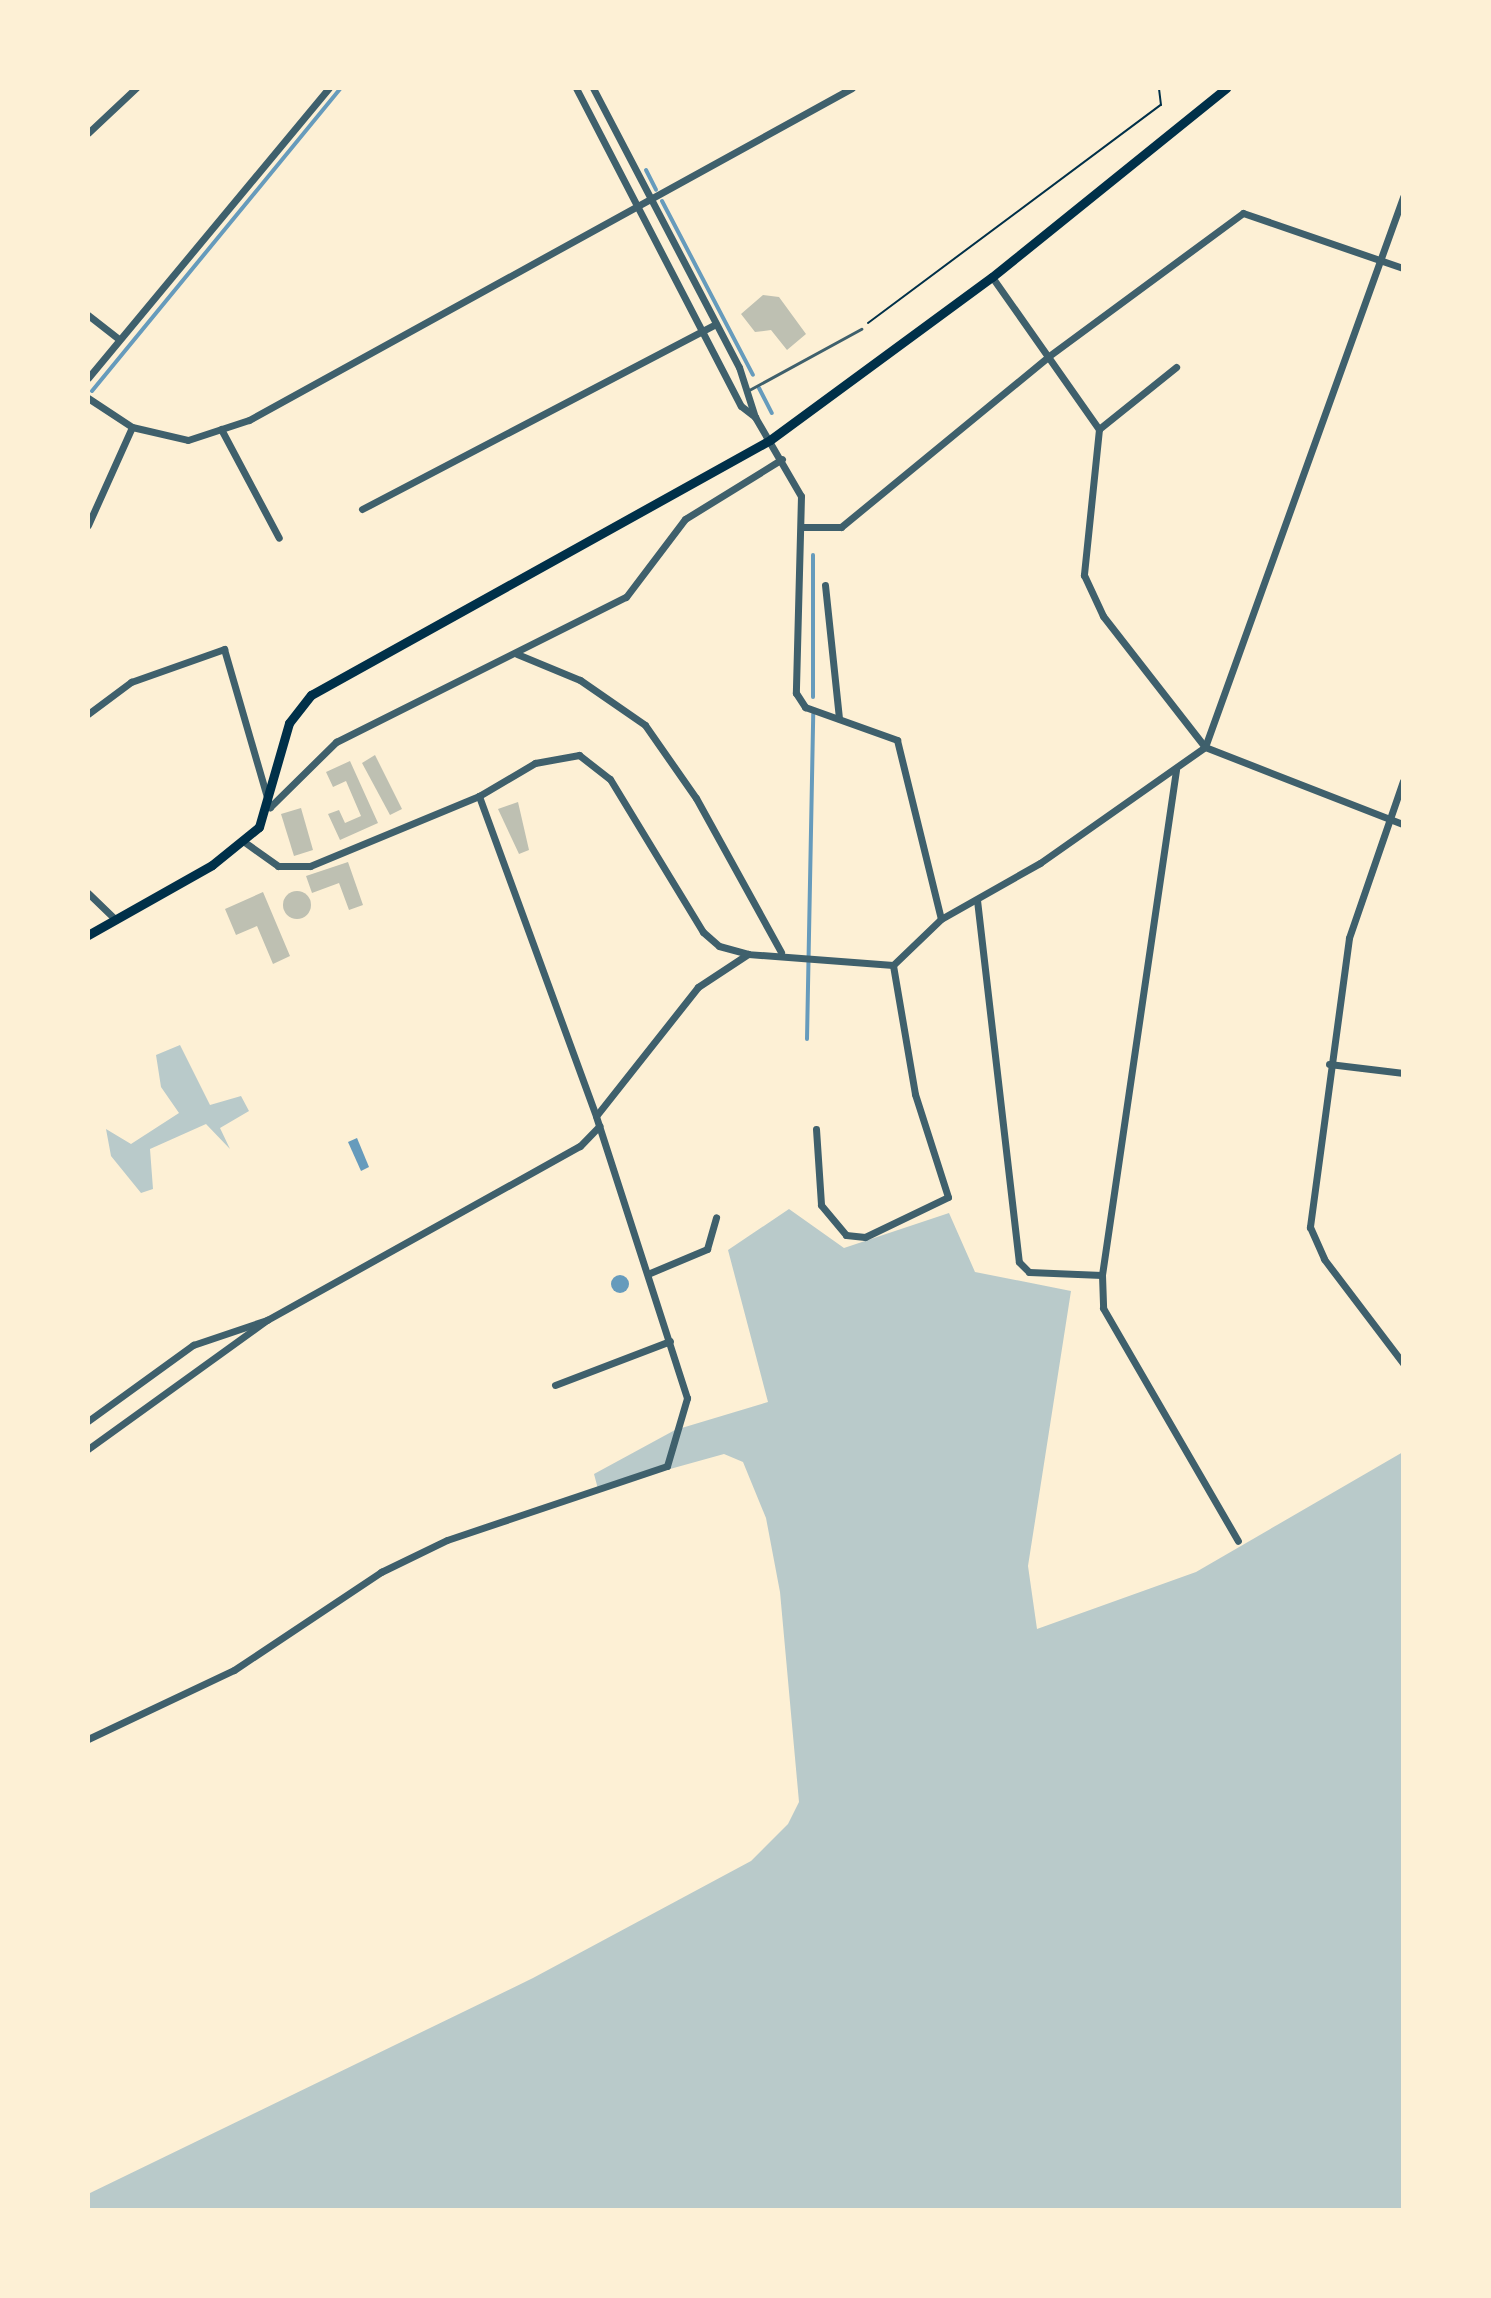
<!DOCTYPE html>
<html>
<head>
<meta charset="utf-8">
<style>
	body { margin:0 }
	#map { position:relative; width:1491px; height:2298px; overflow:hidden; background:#fdf0d5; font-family:Montserrat,sans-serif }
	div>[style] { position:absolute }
	.green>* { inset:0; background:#b9caca }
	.water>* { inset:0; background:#669bbc }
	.round { border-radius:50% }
	.stream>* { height:4px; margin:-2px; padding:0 2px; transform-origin:2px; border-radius:2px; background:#669bbc }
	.building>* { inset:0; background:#bec0b2 }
	.path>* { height:2px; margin:-1px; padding:0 1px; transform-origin:1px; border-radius:1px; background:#003049 }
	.service>* { height:3px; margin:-1.5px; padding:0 1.5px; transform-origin:1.5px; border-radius:1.5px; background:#3f606c }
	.minor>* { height:7px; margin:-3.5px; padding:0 3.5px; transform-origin:3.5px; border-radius:3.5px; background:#3f606c }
	.secondary>* { height:9px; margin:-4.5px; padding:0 4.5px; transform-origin:4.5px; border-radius:4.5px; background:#003049 }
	span { translate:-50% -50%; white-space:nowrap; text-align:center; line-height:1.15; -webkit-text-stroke:8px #fdf0d5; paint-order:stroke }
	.frame { position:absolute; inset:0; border:90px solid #fdf0d5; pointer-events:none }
</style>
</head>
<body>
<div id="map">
	<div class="green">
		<i style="clip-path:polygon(180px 1045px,210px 1105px,241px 1096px,249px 1111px,220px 1128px,230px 1149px,206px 1124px,150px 1149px,153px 1189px,141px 1193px,111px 1156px,106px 1129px,131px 1144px,179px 1113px,161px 1087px,156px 1055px)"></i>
		<i style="clip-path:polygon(789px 1209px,844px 1248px,949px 1213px,975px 1272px,1071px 1291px,1028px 1566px,1037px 1629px,1196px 1572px,1403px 1452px,1403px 2210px,88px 2210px,88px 2194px,533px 1978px,751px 1861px,788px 1824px,799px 1802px,780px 1592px,766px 1518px,743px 1462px,724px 1454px,598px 1489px,594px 1474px,675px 1430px,768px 1402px,728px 1250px)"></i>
	</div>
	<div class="water">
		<i style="clip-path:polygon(357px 1138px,369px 1167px,361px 1171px,348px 1142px)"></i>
		<i class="round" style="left:611px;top:1275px;width:18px;height:18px"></i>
	</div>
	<div class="stream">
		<i style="left:646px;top:170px;width:22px;rotate:63deg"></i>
		<i style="left:662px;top:201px;width:196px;rotate:62.4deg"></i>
		<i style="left:759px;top:388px;width:28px;rotate:63deg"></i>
		<i style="left:92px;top:391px;width:392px;rotate:-50.6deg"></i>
		<i style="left:813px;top:555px;width:142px;rotate:90deg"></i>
		<i style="left:807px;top:1039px;width:325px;rotate:-88.9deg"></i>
	</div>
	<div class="building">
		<i style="clip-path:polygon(763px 295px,779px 297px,806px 334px,787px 350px,771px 330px,755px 332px,741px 314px)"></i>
		<i style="clip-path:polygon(375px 755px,402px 809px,390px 815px,362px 763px)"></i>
		<i style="clip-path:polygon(350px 761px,378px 823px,340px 840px,328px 814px,339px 810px,345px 823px,361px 816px,346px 781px,333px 787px,326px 772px)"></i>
		<i style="clip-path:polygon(518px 802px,529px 850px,519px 854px,498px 809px)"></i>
		<i style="clip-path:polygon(301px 808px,313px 850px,294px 856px,281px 814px)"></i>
		<i style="clip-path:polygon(348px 862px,363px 905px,349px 910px,339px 883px,312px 893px,306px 876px)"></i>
		<i class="round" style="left:283px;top:891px;width:28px;height:28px"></i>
		<i style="clip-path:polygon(263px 892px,290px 956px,273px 964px,257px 926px,236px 935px,225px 909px)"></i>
	</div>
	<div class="path">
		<i style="left:868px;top:323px;width:365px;rotate:-36.7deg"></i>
		<i style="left:1161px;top:105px;width:17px;rotate:-97deg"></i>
	</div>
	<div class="service">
		<i style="left:749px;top:390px;width:128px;rotate:-28.6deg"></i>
	</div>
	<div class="minor">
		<i style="left:576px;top:88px;width:358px;rotate:62.6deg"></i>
		<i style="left:741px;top:406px;width:18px;rotate:38deg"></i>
		<i style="left:755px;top:417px;width:91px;rotate:59.8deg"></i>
		<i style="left:801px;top:496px;width:197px;rotate:91.5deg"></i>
		<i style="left:796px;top:693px;width:17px;rotate:57deg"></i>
		<i style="left:805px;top:707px;width:98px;rotate:19.7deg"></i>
		<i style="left:897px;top:740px;width:184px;rotate:76.2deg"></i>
		<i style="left:941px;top:919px;width:66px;rotate:136.2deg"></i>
		<i style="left:893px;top:965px;width:145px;rotate:-175.7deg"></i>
		<i style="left:748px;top:954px;width:60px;rotate:146.6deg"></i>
		<i style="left:698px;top:987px;width:164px;rotate:128.3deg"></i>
		<i style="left:593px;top:88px;width:315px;rotate:62.4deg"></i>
		<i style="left:739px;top:367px;width:52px;rotate:72.3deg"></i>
		<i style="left:88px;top:133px;width:66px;rotate:-43.2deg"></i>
		<i style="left:992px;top:277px;width:186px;rotate:54.9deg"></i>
		<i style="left:1099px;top:429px;width:147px;rotate:95.9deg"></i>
		<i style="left:1084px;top:575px;width:45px;rotate:65.1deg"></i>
		<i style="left:1103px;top:616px;width:166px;rotate:52.1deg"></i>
		<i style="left:1205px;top:747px;width:212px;rotate:21.3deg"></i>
		<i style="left:88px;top:315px;width:39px;rotate:38deg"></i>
		<i style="left:88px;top:378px;width:377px;rotate:-50.3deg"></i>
		<i style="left:88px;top:398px;width:53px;rotate:33.4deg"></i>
		<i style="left:132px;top:427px;width:57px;rotate:13.1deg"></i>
		<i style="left:188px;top:440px;width:64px;rotate:-18.2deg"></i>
		<i style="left:249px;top:420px;width:688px;rotate:-28.84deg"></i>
		<i style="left:221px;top:429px;width:123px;rotate:62deg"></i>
		<i style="left:1099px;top:429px;width:99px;rotate:-38.8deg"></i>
		<i style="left:362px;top:509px;width:399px;rotate:-27.6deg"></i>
		<i style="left:88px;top:525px;width:107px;rotate:-65.8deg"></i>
		<i style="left:803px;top:527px;width:38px"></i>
		<i style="left:841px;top:527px;width:269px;rotate:-39.4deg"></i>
		<i style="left:1049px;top:356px;width:241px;rotate:-36.4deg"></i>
		<i style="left:1243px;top:213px;width:169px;rotate:19deg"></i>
		<i style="left:825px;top:585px;width:134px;rotate:84deg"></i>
		<i style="left:517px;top:654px;width:68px;rotate:22.4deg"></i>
		<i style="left:580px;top:680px;width:79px;rotate:34.7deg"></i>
		<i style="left:645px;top:725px;width:89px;rotate:55.1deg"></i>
		<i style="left:696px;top:798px;width:176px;rotate:61.1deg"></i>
		<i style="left:88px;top:714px;width:54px;rotate:-36.7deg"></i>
		<i style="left:131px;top:682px;width:99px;rotate:-19.5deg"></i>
		<i style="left:224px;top:649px;width:165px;rotate:73.8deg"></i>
		<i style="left:270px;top:807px;width:93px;rotate:-44.6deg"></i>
		<i style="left:336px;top:742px;width:324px;rotate:-26.6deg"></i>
		<i style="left:626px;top:597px;width:98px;rotate:-52.9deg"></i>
		<i style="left:685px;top:519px;width:114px;rotate:-31.7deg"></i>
		<i style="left:1205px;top:747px;width:585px;rotate:-70.2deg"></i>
		<i style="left:1176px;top:770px;width:510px;rotate:98.34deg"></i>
		<i style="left:1102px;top:1275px;width:33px;rotate:88deg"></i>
		<i style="left:1103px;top:1308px;width:269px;rotate:59.9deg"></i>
		<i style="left:1403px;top:781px;width:166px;rotate:109deg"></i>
		<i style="left:1349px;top:938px;width:292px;rotate:97.7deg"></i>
		<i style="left:1310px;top:1227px;width:35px;rotate:66deg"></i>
		<i style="left:1324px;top:1259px;width:131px;rotate:52.8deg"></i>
		<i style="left:243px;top:841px;width:43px;rotate:35.5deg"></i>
		<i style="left:278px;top:866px;width:32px"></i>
		<i style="left:310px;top:866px;width:183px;rotate:-22.5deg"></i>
		<i style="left:479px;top:796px;width:65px;rotate:-30.5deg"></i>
		<i style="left:535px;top:763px;width:45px;rotate:-10.3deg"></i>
		<i style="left:579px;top:755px;width:39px;rotate:38deg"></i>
		<i style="left:610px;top:779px;width:179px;rotate:58.7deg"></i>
		<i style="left:703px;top:932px;width:21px;rotate:41deg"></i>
		<i style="left:719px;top:946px;width:30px;rotate:15deg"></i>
		<i style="left:88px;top:893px;width:36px;rotate:44deg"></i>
		<i style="left:977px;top:900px;width:364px;rotate:83.4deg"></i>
		<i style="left:1019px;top:1262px;width:14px;rotate:45deg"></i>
		<i style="left:1029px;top:1272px;width:73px;rotate:2.4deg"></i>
		<i style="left:941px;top:919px;width:114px;rotate:-29.5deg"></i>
		<i style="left:1040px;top:863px;width:202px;rotate:-35.1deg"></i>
		<i style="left:1329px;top:1064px;width:75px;rotate:6.9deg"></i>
		<i style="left:816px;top:1129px;width:76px;rotate:86.2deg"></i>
		<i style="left:821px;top:1205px;width:39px;rotate:50deg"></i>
		<i style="left:846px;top:1235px;width:19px;rotate:6deg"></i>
		<i style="left:865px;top:1237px;width:92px;rotate:-25.7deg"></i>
		<i style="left:948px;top:1197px;width:108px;rotate:-107.8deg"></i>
		<i style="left:915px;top:1094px;width:131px;rotate:-99.7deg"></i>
		<i style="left:650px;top:1273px;width:62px;rotate:-22.8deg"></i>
		<i style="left:707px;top:1249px;width:33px;rotate:-74deg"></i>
		<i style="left:555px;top:1385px;width:123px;rotate:-20.9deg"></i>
		<i style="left:88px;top:1421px;width:130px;rotate:-35.9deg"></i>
		<i style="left:193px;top:1345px;width:78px;rotate:-18.7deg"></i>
		<i style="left:88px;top:1449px;width:221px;rotate:-35.8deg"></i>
		<i style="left:267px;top:1320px;width:358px;rotate:-29.1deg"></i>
		<i style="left:580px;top:1146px;width:28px;rotate:-46deg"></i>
		<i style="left:88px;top:1739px;width:161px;rotate:-25.3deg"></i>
		<i style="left:234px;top:1670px;width:177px;rotate:-33.7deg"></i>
		<i style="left:381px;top:1572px;width:73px;rotate:-25.9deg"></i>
		<i style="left:447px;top:1540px;width:232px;rotate:-18.6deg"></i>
		<i style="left:667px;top:1466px;width:71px;rotate:-73.6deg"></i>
		<i style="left:687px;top:1398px;width:296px;rotate:-107.9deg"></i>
		<i style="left:596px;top:1116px;width:341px;rotate:-110.1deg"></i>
	</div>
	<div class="secondary">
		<i style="left:88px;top:935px;width:142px;rotate:-29.4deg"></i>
		<i style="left:212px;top:865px;width:60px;rotate:-39deg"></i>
		<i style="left:259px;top:827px;width:108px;rotate:-73.9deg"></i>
		<i style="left:289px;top:723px;width:36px;rotate:-52deg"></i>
		<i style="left:311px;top:695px;width:525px;rotate:-29.05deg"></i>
		<i style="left:770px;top:440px;width:275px;rotate:-36.3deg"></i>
		<i style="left:992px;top:277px;width:301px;rotate:-38.9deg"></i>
	</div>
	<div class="frame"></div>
</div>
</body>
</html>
